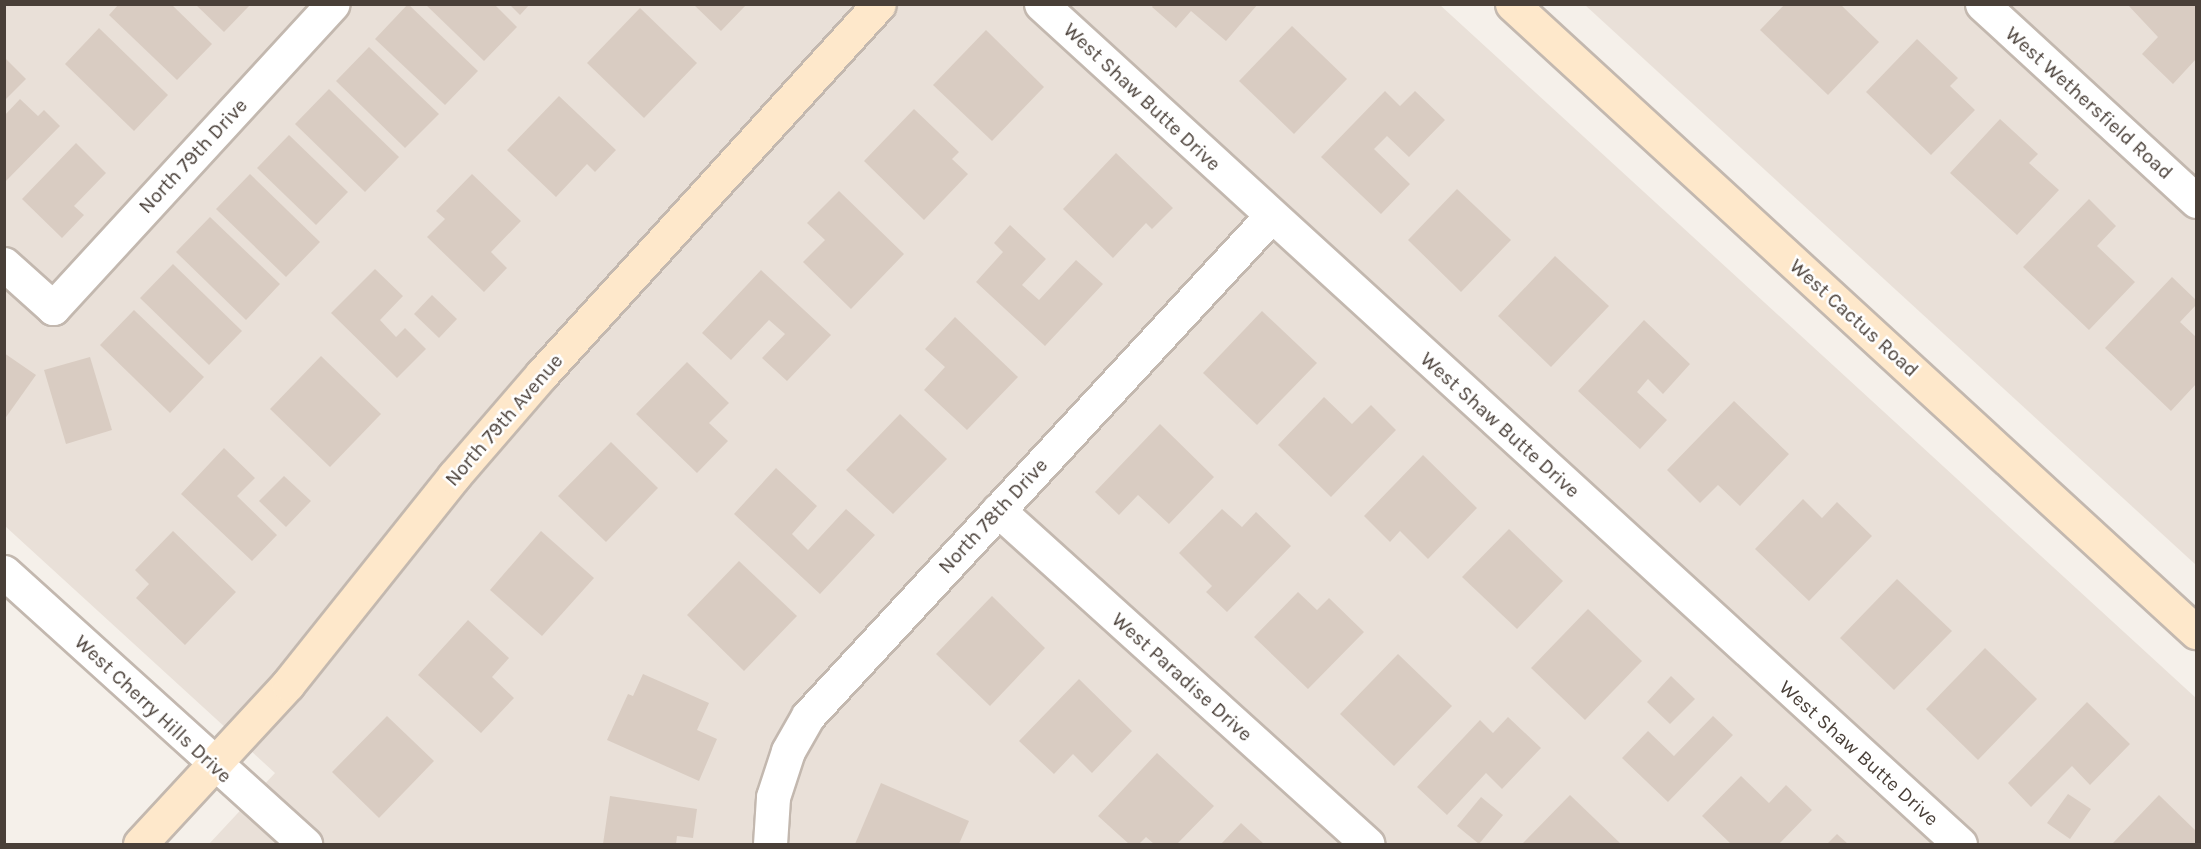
<!DOCTYPE html>
<html>
<head>
<meta charset="utf-8">
<style>
	body { margin:0 }
	#map { position:relative; width:2201px; height:849px; overflow:hidden; background:#f5f0ea; font-family:Karla,sans-serif }
	div>[style] { position:absolute }
	.residential>* { inset:0; background:#e9e0d8 }
	.building>* { inset:0; background:#d9ccc2 }
	.roads { filter:drop-shadow(2px 0 #c3b8af) drop-shadow(-2px 0 #c3b8af) drop-shadow(0 2px #c3b8af) drop-shadow(0 -2px #c3b8af) }
	.street>* { height:33px; margin:-16.5px; padding:0 16.5px; transform-origin:16.5px; border-radius:16.5px; background:#fff }
	.secondary>* { height:33px; margin:-16.5px; padding:0 16.5px; transform-origin:16.5px; border-radius:16.5px; background:#fee8cb }
	span { translate:-50% -50%; white-space:nowrap; text-align:center; line-height:1.15; -webkit-text-stroke:5px #fff; paint-order:stroke }
	.street-label { font-size:20px; color:#493f38 }
	.frame { position:absolute; inset:0; border:6px solid #493f38; pointer-events:none }
</style>
</head>
<body>
<div id="map">
	<div class="residential">
		<i style="clip-path:polygon(4px 5px,1440px 5px,2196px 698px,2196px 844px,209px 844px,275px 773px,5px 526px)"></i>
		<i style="clip-path:polygon(1585px 5px,2196px 5px,2196px 565px)"></i>
	</div>
	<div class="building">
		<i style="clip-path:polygon(119px 4px,171px 4px,212px 44px,177px 80px,109px 15px)"></i>
		<i style="clip-path:polygon(195px 4px,251px 4px,224px 32px)"></i>
		<i style="clip-path:polygon(408px 4px,478px 71px,445px 105px,375px 39px)"></i>
		<i style="clip-path:polygon(425px 4px,494px 4px,517px 27px,484px 61px)"></i>
		<i style="clip-path:polygon(509px 4px,530px 4px,520px 15px)"></i>
		<i style="clip-path:polygon(693px 4px,747px 4px,721px 31px)"></i>
		<i style="clip-path:polygon(1154px 4px,1258px 4px,1226px 41px,1191px 11px,1176px 28px,1152px 7px)"></i>
		<i style="clip-path:polygon(1785px 4px,1840px 4px,1879px 42px,1828px 95px,1760px 30px)"></i>
		<i style="clip-path:polygon(2127px 4px,2196px 4px,2196px 59px,2173px 84px,2142px 54px,2158px 37px)"></i>
		<i style="clip-path:polygon(640px 8px,697px 63px,644px 118px,587px 63px)"></i>
		<i style="clip-path:polygon(1292px 26px,1347px 79px,1294px 134px,1239px 81px)"></i>
		<i style="clip-path:polygon(99px 28px,168px 95px,134px 131px,65px 64px)"></i>
		<i style="clip-path:polygon(986px 30px,1044px 87px,992px 141px,933px 85px)"></i>
		<i style="clip-path:polygon(1917px 39px,1958px 78px,1950px 86px,1975px 110px,1931px 155px,1866px 92px)"></i>
		<i style="clip-path:polygon(369px 47px,439px 114px,405px 148px,336px 81px)"></i>
		<i style="clip-path:polygon(5px 58px,26px 79px,5px 100px)"></i>
		<i style="clip-path:polygon(329px 89px,399px 157px,365px 192px,295px 124px)"></i>
		<i style="clip-path:polygon(1385px 91px,1400px 106px,1415px 91px,1445px 120px,1409px 157px,1387px 136px,1374px 149px,1410px 184px,1381px 214px,1321px 157px)"></i>
		<i style="clip-path:polygon(559px 96px,616px 150px,595px 172px,587px 164px,556px 197px,507px 150px)"></i>
		<i style="clip-path:polygon(20px 99px,38px 116px,44px 110px,60px 126px,4px 183px,4px 116px)"></i>
		<i style="clip-path:polygon(914px 109px,959px 152px,952px 159px,968px 174px,924px 220px,864px 161px)"></i>
		<i style="clip-path:polygon(2000px 119px,2038px 154px,2029px 163px,2059px 190px,2017px 235px,1950px 173px)"></i>
		<i style="clip-path:polygon(289px 135px,348px 192px,316px 225px,257px 168px)"></i>
		<i style="clip-path:polygon(76px 143px,106px 173px,74px 206px,84px 215px,62px 238px,22px 199px)"></i>
		<i style="clip-path:polygon(1116px 153px,1173px 208px,1152px 229px,1146px 223px,1113px 258px,1063px 209px)"></i>
		<i style="clip-path:polygon(250px 174px,320px 242px,286px 277px,216px 209px)"></i>
		<i style="clip-path:polygon(472px 174px,521px 221px,491px 252px,507px 268px,484px 292px,427px 237px,445px 219px,436px 211px)"></i>
		<i style="clip-path:polygon(1457px 189px,1511px 240px,1461px 292px,1408px 240px)"></i>
		<i style="clip-path:polygon(839px 191px,904px 254px,851px 309px,803px 262px,825px 240px,807px 223px)"></i>
		<i style="clip-path:polygon(2089px 199px,2116px 226px,2097px 246px,2135px 282px,2089px 330px,2023px 267px)"></i>
		<i style="clip-path:polygon(210px 217px,280px 284px,246px 320px,176px 252px)"></i>
		<i style="clip-path:polygon(1010px 225px,1046px 259px,1022px 285px,1039px 300px,1076px 260px,1103px 284px,1045px 346px,976px 282px,1003px 252px,994px 243px)"></i>
		<i style="clip-path:polygon(1555px 256px,1609px 306px,1551px 367px,1498px 316px)"></i>
		<i style="clip-path:polygon(173px 264px,242px 331px,209px 365px,140px 298px)"></i>
		<i style="clip-path:polygon(375px 269px,403px 296px,380px 320px,396px 337px,405px 328px,426px 349px,397px 378px,331px 313px)"></i>
		<i style="clip-path:polygon(761px 270px,831px 335px,787px 381px,762px 358px,785px 334px,769px 320px,731px 360px,702px 333px)"></i>
		<i style="clip-path:polygon(2172px 277px,2196px 300px,2196px 305px,2180px 322px,2196px 337px,2196px 384px,2171px 411px,2105px 348px)"></i>
		<i style="clip-path:polygon(432px 295px,457px 319px,439px 338px,414px 314px)"></i>
		<i style="clip-path:polygon(134px 310px,204px 377px,170px 413px,100px 345px)"></i>
		<i style="clip-path:polygon(1262px 311px,1317px 363px,1257px 425px,1203px 373px)"></i>
		<i style="clip-path:polygon(955px 317px,1018px 377px,967px 430px,924px 390px,945px 367px,925px 349px)"></i>
		<i style="clip-path:polygon(1644px 320px,1690px 364px,1663px 394px,1648px 379px,1637px 392px,1667px 420px,1640px 449px,1578px 391px)"></i>
		<i style="clip-path:polygon(4px 353px,36px 375px,4px 420px)"></i>
		<i style="clip-path:polygon(321px 356px,381px 414px,330px 467px,270px 409px)"></i>
		<i style="clip-path:polygon(90px 357px,112px 430px,66px 444px,44px 370px)"></i>
		<i style="clip-path:polygon(687px 362px,729px 403px,709px 423px,728px 441px,697px 473px,636px 414px)"></i>
		<i style="clip-path:polygon(1324px 397px,1352px 424px,1371px 405px,1396px 430px,1331px 497px,1278px 445px)"></i>
		<i style="clip-path:polygon(1734px 401px,1789px 454px,1740px 506px,1718px 485px,1700px 503px,1667px 470px)"></i>
		<i style="clip-path:polygon(900px 414px,947px 459px,893px 514px,846px 470px)"></i>
		<i style="clip-path:polygon(1160px 424px,1214px 477px,1169px 524px,1138px 495px,1119px 515px,1095px 492px)"></i>
		<i style="clip-path:polygon(611px 442px,658px 488px,606px 542px,558px 496px)"></i>
		<i style="clip-path:polygon(224px 448px,255px 478px,237px 496px,277px 535px,252px 561px,181px 494px)"></i>
		<i style="clip-path:polygon(1423px 455px,1477px 508px,1428px 559px,1400px 531px,1390px 542px,1364px 516px)"></i>
		<i style="clip-path:polygon(776px 468px,817px 506px,792px 534px,808px 550px,846px 509px,875px 535px,820px 594px,734px 514px)"></i>
		<i style="clip-path:polygon(284px 476px,311px 501px,286px 527px,259px 501px)"></i>
		<i style="clip-path:polygon(1803px 499px,1822px 518px,1837px 502px,1872px 536px,1809px 601px,1755px 549px)"></i>
		<i style="clip-path:polygon(1222px 509px,1242px 527px,1256px 512px,1291px 546px,1227px 612px,1206px 592px,1212px 586px,1179px 553px)"></i>
		<i style="clip-path:polygon(1509px 529px,1563px 581px,1517px 629px,1462px 577px)"></i>
		<i style="clip-path:polygon(173px 531px,236px 592px,185px 645px,136px 598px,149px 584px,135px 570px)"></i>
		<i style="clip-path:polygon(541px 531px,594px 578px,542px 636px,490px 590px)"></i>
		<i style="clip-path:polygon(739px 561px,797px 616px,744px 671px,687px 615px)"></i>
		<i style="clip-path:polygon(1897px 579px,1952px 631px,1894px 690px,1840px 638px)"></i>
		<i style="clip-path:polygon(1298px 592px,1317px 610px,1329px 598px,1364px 632px,1308px 689px,1254px 637px)"></i>
		<i style="clip-path:polygon(992px 596px,1045px 648px,990px 706px,936px 654px)"></i>
		<i style="clip-path:polygon(1588px 609px,1642px 661px,1585px 720px,1531px 668px)"></i>
		<i style="clip-path:polygon(468px 620px,509px 658px,492px 677px,514px 698px,481px 733px,418px 675px)"></i>
		<i style="clip-path:polygon(1985px 648px,2037px 699px,1978px 760px,1926px 709px)"></i>
		<i style="clip-path:polygon(1398px 654px,1452px 706px,1394px 766px,1340px 714px)"></i>
		<i style="clip-path:polygon(643px 674px,709px 703px,697px 730px,717px 739px,699px 781px,607px 740px,628px 694px,633px 696px)"></i>
		<i style="clip-path:polygon(1671px 676px,1695px 699px,1670px 724px,1647px 702px)"></i>
		<i style="clip-path:polygon(1079px 679px,1132px 731px,1092px 773px,1073px 754px,1054px 774px,1019px 741px)"></i>
		<i style="clip-path:polygon(2087px 702px,2130px 744px,2090px 785px,2072px 766px,2031px 807px,2008px 783px)"></i>
		<i style="clip-path:polygon(387px 716px,434px 761px,379px 818px,332px 772px)"></i>
		<i style="clip-path:polygon(1713px 716px,1733px 735px,1668px 802px,1622px 758px,1648px 731px,1674px 756px)"></i>
		<i style="clip-path:polygon(1508px 717px,1541px 748px,1502px 789px,1486px 773px,1447px 815px,1417px 787px,1480px 720px,1493px 733px)"></i>
		<i style="clip-path:polygon(1157px 753px,1214px 806px,1177px 844px,1154px 844px,1146px 837px,1139px 844px,1129px 844px,1098px 816px)"></i>
		<i style="clip-path:polygon(1741px 776px,1769px 803px,1786px 785px,1812px 810px,1779px 844px,1731px 844px,1702px 816px)"></i>
		<i style="clip-path:polygon(881px 783px,969px 821px,959px 844px,855px 844px)"></i>
		<i style="clip-path:polygon(2068px 794px,2091px 809px,2070px 839px,2047px 823px)"></i>
		<i style="clip-path:polygon(1570px 795px,1621px 844px,1522px 844px)"></i>
		<i style="clip-path:polygon(2159px 795px,2196px 831px,2196px 844px,2112px 844px)"></i>
		<i style="clip-path:polygon(610px 796px,697px 809px,693px 838px,677px 836px,676px 844px,603px 844px)"></i>
		<i style="clip-path:polygon(1481px 797px,1503px 815px,1479px 844px,1457px 826px)"></i>
		<i style="clip-path:polygon(1241px 823px,1264px 844px,1221px 844px)"></i>
		<i style="clip-path:polygon(1837px 834px,1848px 844px,1827px 844px)"></i>
	</div>
	<div class="roads">
		<div class="street">
			<i style="left:1041px;top:4px;width:1245px;rotate:42.43deg"></i>
			<i style="left:1982px;top:4px;width:291px;rotate:42.6deg"></i>
			<i style="left:4px;top:264px;width:66px;rotate:41.9deg"></i>
			<i style="left:53px;top:308px;width:413px;rotate:-47.4deg"></i>
			<i style="left:998px;top:510px;width:498px;rotate:42.1deg"></i>
			<i style="left:4px;top:572px;width:406px;rotate:42.1deg"></i>
			<i style="left:770px;top:844px;width:47px;rotate:-86.3deg"></i>
			<i style="left:773px;top:797px;width:48px;rotate:-71.9deg"></i>
			<i style="left:788px;top:751px;width:40px;rotate:-60.3deg"></i>
			<i style="left:808px;top:716px;width:681px;rotate:-47.2deg"></i>
		</div>
		<div class="secondary">
			<i style="left:1512px;top:4px;width:929px;rotate:42.56deg"></i>
			<i style="left:140px;top:844px;width:218px;rotate:-47.2deg"></i>
			<i style="left:288px;top:684px;width:266px;rotate:-51.4deg"></i>
			<i style="left:454px;top:476px;width:135px;rotate:-49.2deg"></i>
			<i style="left:542px;top:374px;width:500px;rotate:-47.67deg"></i>
		</div>
	</div>
	<div class="street-label">
		<span style="left:1142px;top:97px;rotate:43deg">West Shaw Butte Drive</span>
		<span style="left:2089px;top:103px;rotate:42deg">West Wethersfield Road</span>
		<span style="left:193px;top:156px;rotate:-47deg">North 79th Drive</span>
		<span style="left:1854px;top:318px;rotate:42deg">West Cactus Road</span>
		<span style="left:504px;top:420px;rotate:-49deg">North 79th Avenue</span>
		<span style="left:1500px;top:425px;rotate:42deg">West Shaw Butte Drive</span>
		<span style="left:993px;top:516px;rotate:-47deg">North 78th Drive</span>
		<span style="left:1182px;top:677px;rotate:42deg">West Paradise Drive</span>
		<span style="left:153px;top:709px;rotate:43deg">West Cherry Hills Drive</span>
		<span style="left:1859px;top:753px;rotate:42deg">West Shaw Butte Drive</span>
	</div>
	<div class="frame"></div>
</div>
</body>
</html>
